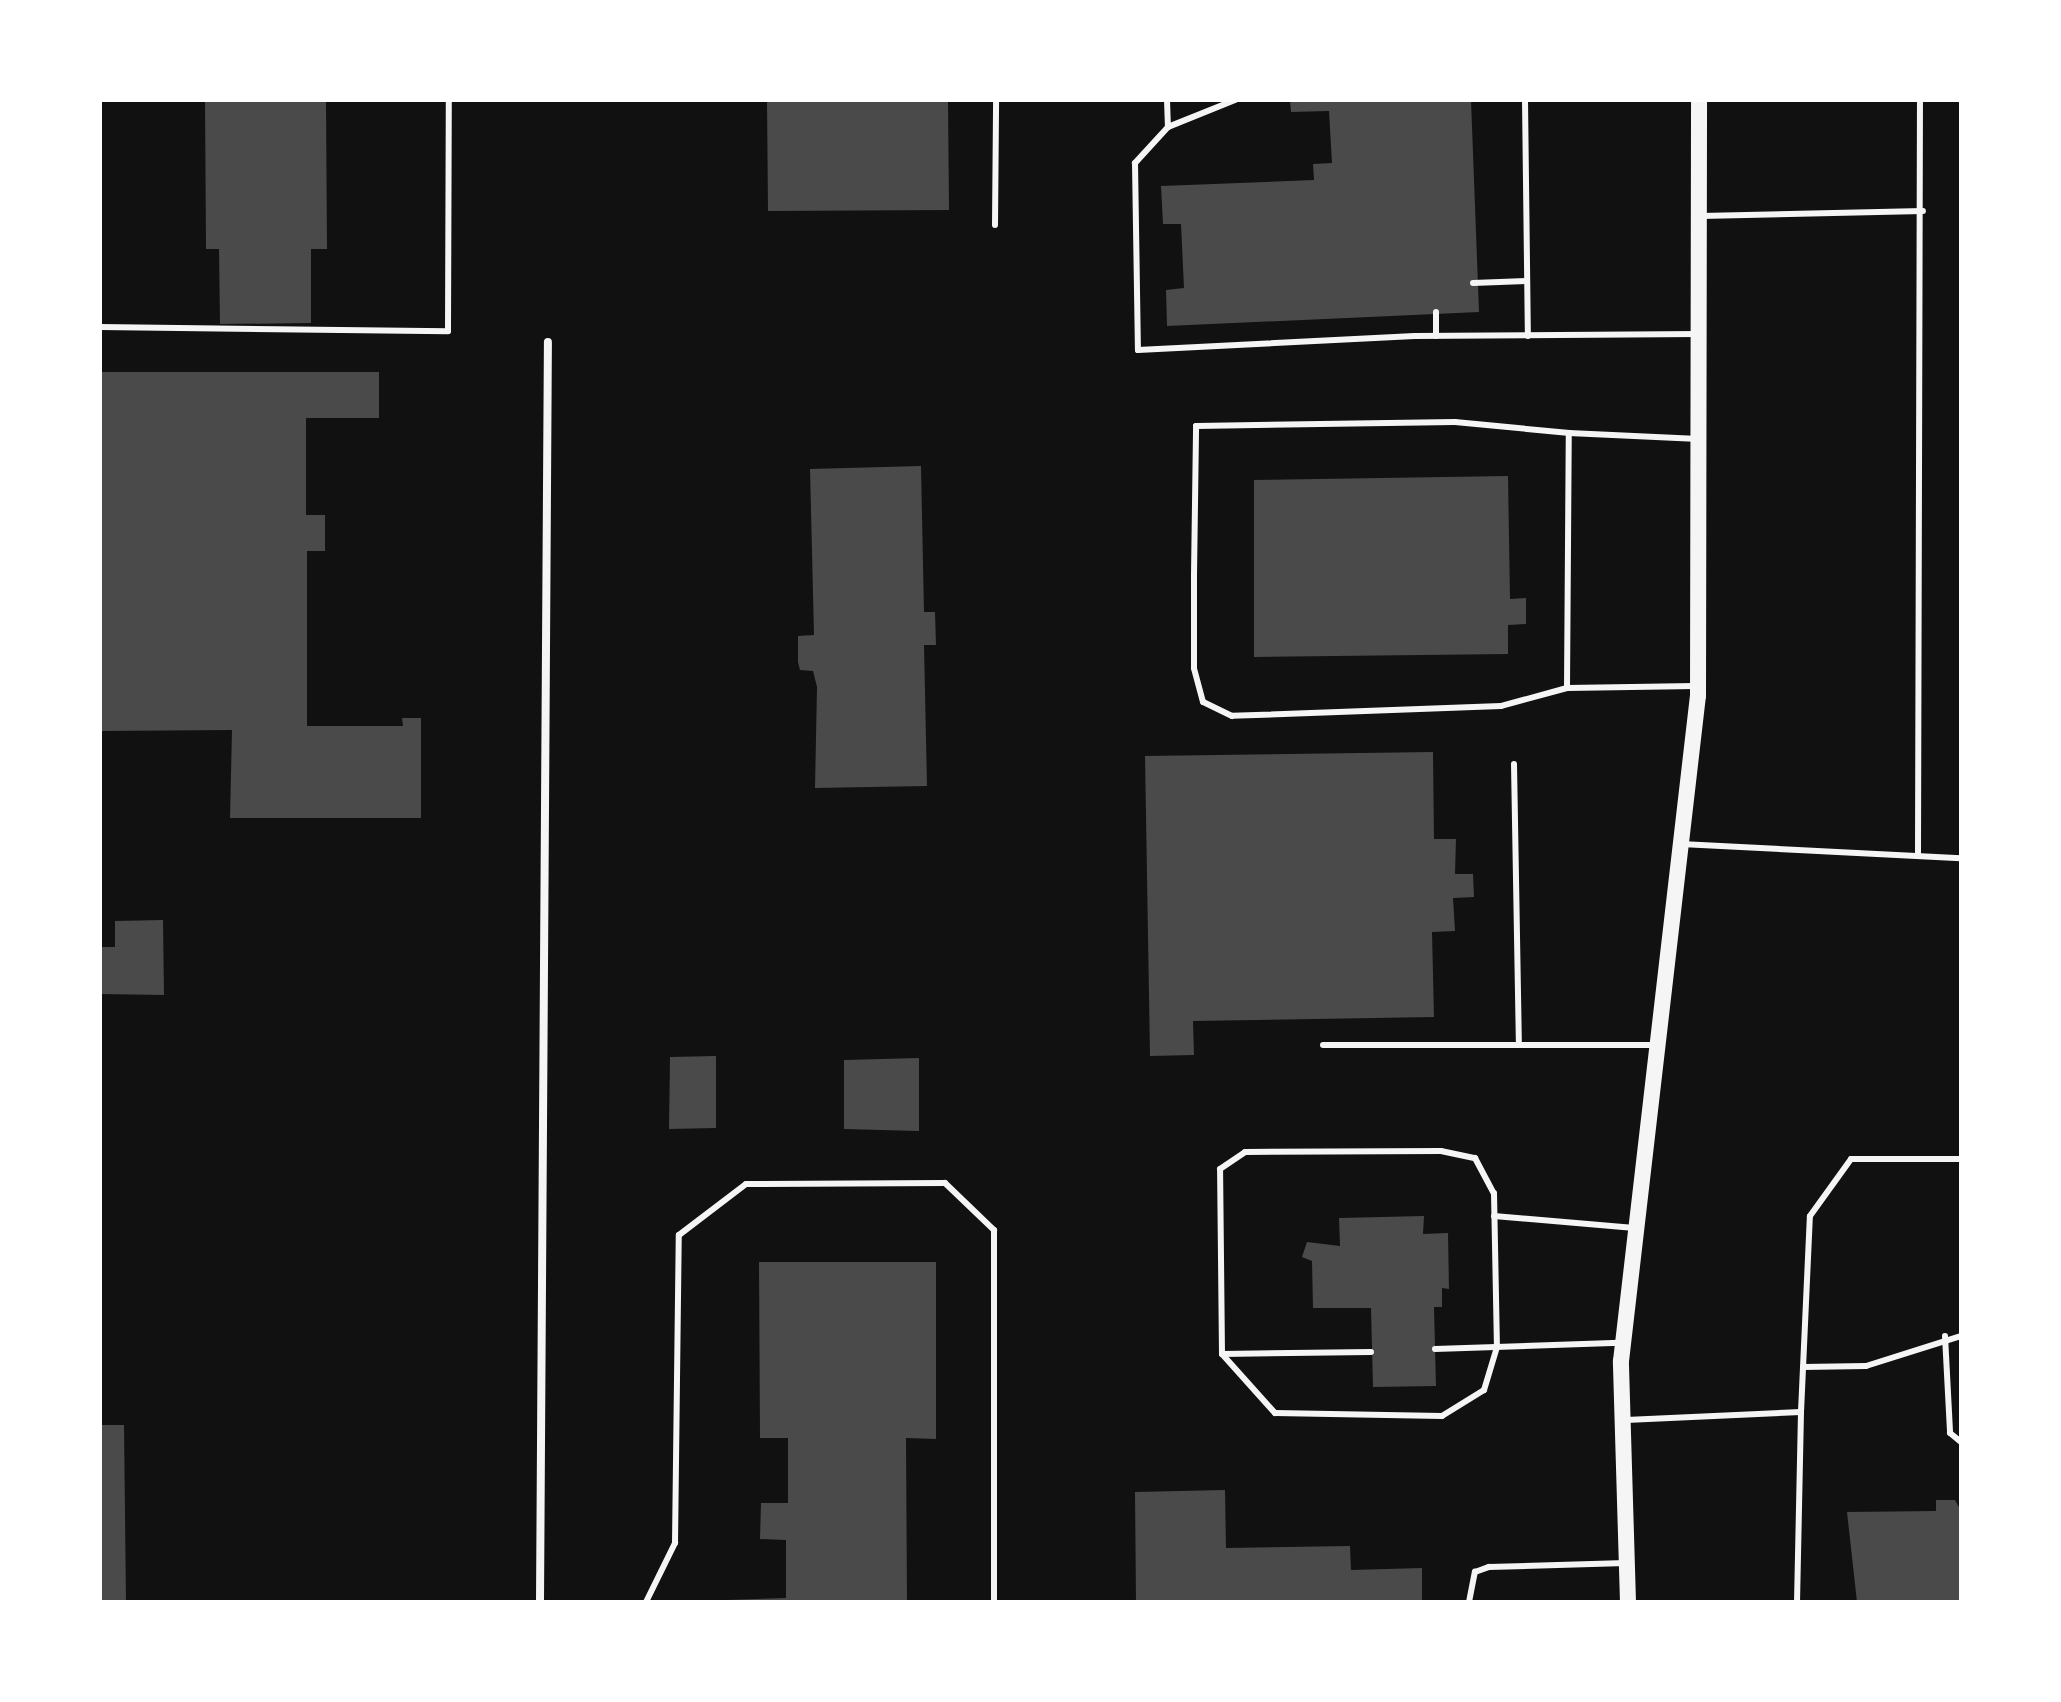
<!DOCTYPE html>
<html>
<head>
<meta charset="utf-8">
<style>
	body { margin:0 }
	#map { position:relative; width:2061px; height:1702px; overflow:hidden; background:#111; font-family:"Crimson Pro",serif }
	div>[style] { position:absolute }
	.building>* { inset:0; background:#4a4a4a }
	.service>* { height:6px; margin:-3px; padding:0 3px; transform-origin:3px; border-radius:3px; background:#f5f5f5 }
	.minor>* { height:8px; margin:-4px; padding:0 4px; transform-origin:4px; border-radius:4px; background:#f5f5f5 }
	.secondary>* { height:16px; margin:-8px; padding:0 8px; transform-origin:8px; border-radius:8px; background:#f5f5f5 }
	span { translate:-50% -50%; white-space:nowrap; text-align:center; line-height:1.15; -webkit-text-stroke:8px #fff; paint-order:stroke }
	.frame { position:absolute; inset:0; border:102px solid #fff; pointer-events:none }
</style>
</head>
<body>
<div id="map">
	<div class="building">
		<i style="clip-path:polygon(205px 100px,326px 100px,327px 249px,311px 249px,311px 323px,220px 324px,219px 249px,206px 249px)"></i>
		<i style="clip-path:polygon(767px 100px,948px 100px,949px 210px,768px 211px)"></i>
		<i style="clip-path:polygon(1290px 100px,1471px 100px,1479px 312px,1167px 326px,1166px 290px,1184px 288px,1181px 224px,1163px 224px,1161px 186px,1314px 180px,1313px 164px,1332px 163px,1329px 111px,1291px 112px)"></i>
		<i style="clip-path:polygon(100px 372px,379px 372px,379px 418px,306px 418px,306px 515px,325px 515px,325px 551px,307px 551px,307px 726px,403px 726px,402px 718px,421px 718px,421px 818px,230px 818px,232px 730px,100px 731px)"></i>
		<i style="clip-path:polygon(921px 466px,924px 612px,935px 612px,936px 645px,924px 645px,927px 786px,815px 788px,817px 687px,813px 671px,800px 670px,798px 662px,798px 636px,814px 635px,810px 469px)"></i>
		<i style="clip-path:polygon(1508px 476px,1510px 599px,1526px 598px,1526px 624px,1508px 625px,1508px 654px,1254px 657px,1254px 480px)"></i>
		<i style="clip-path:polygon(1433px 752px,1434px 839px,1456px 839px,1455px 874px,1473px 874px,1474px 897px,1453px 898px,1455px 931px,1432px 932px,1434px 1017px,1193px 1021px,1194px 1055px,1150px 1056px,1145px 756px)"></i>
		<i style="clip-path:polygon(163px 920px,164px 995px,100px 994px,100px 947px,115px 947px,115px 921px)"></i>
		<i style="clip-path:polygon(716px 1056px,716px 1128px,669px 1129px,670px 1057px)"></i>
		<i style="clip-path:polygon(919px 1058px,919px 1131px,844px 1129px,844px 1060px)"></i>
		<i style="clip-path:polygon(1424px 1216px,1423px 1234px,1448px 1233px,1449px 1289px,1442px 1288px,1442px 1307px,1434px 1307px,1436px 1386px,1373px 1387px,1371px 1308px,1313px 1308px,1312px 1261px,1302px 1257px,1307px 1242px,1340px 1246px,1339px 1218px)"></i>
		<i style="clip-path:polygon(759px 1262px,936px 1262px,936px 1439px,906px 1438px,907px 1602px,666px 1602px,786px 1598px,786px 1540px,760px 1539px,761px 1503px,788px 1503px,788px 1438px,760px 1438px)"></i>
		<i style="clip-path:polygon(100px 1425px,124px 1425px,126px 1602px,100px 1602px)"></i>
		<i style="clip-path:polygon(1225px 1490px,1226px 1548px,1350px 1546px,1351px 1570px,1422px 1568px,1422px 1602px,1136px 1602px,1135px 1492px)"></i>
		<i style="clip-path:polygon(1936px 1500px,1955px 1500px,1961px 1511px,1961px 1602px,1857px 1602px,1847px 1512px,1936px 1511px)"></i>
	</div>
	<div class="service">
		<i style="left:1167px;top:100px;width:27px;rotate:88deg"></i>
		<i style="left:1235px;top:100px;width:72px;rotate:158.1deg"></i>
		<i style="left:1168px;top:127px;width:49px;rotate:132.5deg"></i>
		<i style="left:1135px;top:163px;width:187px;rotate:89.1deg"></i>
		<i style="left:1138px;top:350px;width:277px;rotate:-2.9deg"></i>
		<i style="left:1415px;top:336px;width:284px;rotate:-0.4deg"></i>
		<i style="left:1525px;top:100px;width:236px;rotate:89.3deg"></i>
		<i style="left:1701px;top:216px;width:222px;rotate:-1.3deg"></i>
		<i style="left:995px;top:225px;width:125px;rotate:-89.5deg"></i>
		<i style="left:1473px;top:283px;width:53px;rotate:-2.2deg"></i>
		<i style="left:1436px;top:312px;width:24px;rotate:90deg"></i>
		<i style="left:100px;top:327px;width:348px;rotate:0.7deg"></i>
		<i style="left:448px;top:331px;width:231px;rotate:-89.8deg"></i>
		<i style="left:1695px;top:686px;width:128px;rotate:179.1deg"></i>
		<i style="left:1567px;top:688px;width:255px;rotate:-89.6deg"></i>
		<i style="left:1569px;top:433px;width:130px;rotate:2.6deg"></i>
		<i style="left:1567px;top:688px;width:68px;rotate:164.7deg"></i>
		<i style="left:1501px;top:706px;width:269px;rotate:177.9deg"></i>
		<i style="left:1232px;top:716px;width:32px;rotate:-154deg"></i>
		<i style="left:1203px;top:702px;width:35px;rotate:-105deg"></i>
		<i style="left:1194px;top:668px;width:93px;rotate:-90deg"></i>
		<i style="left:1194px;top:575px;width:149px;rotate:-89.2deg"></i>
		<i style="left:1196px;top:426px;width:259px;rotate:-0.9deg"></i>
		<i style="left:1455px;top:422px;width:115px;rotate:5.5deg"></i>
		<i style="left:1514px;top:764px;width:277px;rotate:89deg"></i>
		<i style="left:1681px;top:844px;width:280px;rotate:2.9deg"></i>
		<i style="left:1918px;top:854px;width:754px;rotate:-89.85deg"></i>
		<i style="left:1323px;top:1045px;width:331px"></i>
		<i style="left:1441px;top:1151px;width:35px;rotate:12deg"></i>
		<i style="left:1475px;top:1158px;width:40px;rotate:62deg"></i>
		<i style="left:1494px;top:1193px;width:154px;rotate:88.9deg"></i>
		<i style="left:1497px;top:1347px;width:45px;rotate:106.8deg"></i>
		<i style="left:1484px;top:1390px;width:49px;rotate:148.2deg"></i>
		<i style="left:1442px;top:1416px;width:167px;rotate:-179deg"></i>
		<i style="left:1275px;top:1413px;width:79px;rotate:-131.9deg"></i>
		<i style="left:1222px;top:1354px;width:185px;rotate:-90.6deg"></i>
		<i style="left:1220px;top:1169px;width:30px;rotate:-34deg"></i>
		<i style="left:1245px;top:1152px;width:196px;rotate:-0.3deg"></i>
		<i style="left:1494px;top:1216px;width:141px;rotate:4.9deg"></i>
		<i style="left:1945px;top:1336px;width:97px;rotate:87deg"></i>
		<i style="left:1950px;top:1433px;width:14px;rotate:39deg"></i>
		<i style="left:1435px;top:1349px;width:185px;rotate:-1.9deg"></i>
		<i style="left:1222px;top:1354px;width:149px;rotate:-0.8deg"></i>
		<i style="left:1803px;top:1367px;width:63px;rotate:-0.9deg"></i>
		<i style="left:1866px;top:1366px;width:100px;rotate:-17.5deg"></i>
		<i style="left:1801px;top:1412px;width:196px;rotate:-87.4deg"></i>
		<i style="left:1810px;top:1216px;width:70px;rotate:-54.3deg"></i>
		<i style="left:1851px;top:1159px;width:110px"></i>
		<i style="left:1626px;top:1420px;width:175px;rotate:-2.6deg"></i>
		<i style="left:1801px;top:1412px;width:190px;rotate:91.2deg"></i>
		<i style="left:646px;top:1602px;width:66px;rotate:-63.8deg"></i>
		<i style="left:675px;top:1543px;width:308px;rotate:-89.3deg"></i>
		<i style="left:679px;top:1235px;width:84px;rotate:-37.3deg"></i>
		<i style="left:746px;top:1184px;width:199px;rotate:-0.3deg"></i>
		<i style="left:945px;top:1183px;width:68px;rotate:43.8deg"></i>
		<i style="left:994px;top:1230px;width:372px;rotate:90deg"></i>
		<i style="left:1469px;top:1602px;width:31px;rotate:-79deg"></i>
		<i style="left:1475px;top:1572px;width:15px;rotate:-20deg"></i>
		<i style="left:1489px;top:1567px;width:137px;rotate:-1.7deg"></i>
	</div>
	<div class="minor">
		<i style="left:540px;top:1602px;width:1260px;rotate:-89.64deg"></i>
	</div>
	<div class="secondary">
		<i style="left:1628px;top:1602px;width:241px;rotate:-91.7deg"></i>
		<i style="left:1621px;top:1361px;width:669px;rotate:-83.4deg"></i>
		<i style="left:1698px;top:696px;width:596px;rotate:-89.9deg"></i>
	</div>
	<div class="frame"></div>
</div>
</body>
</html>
